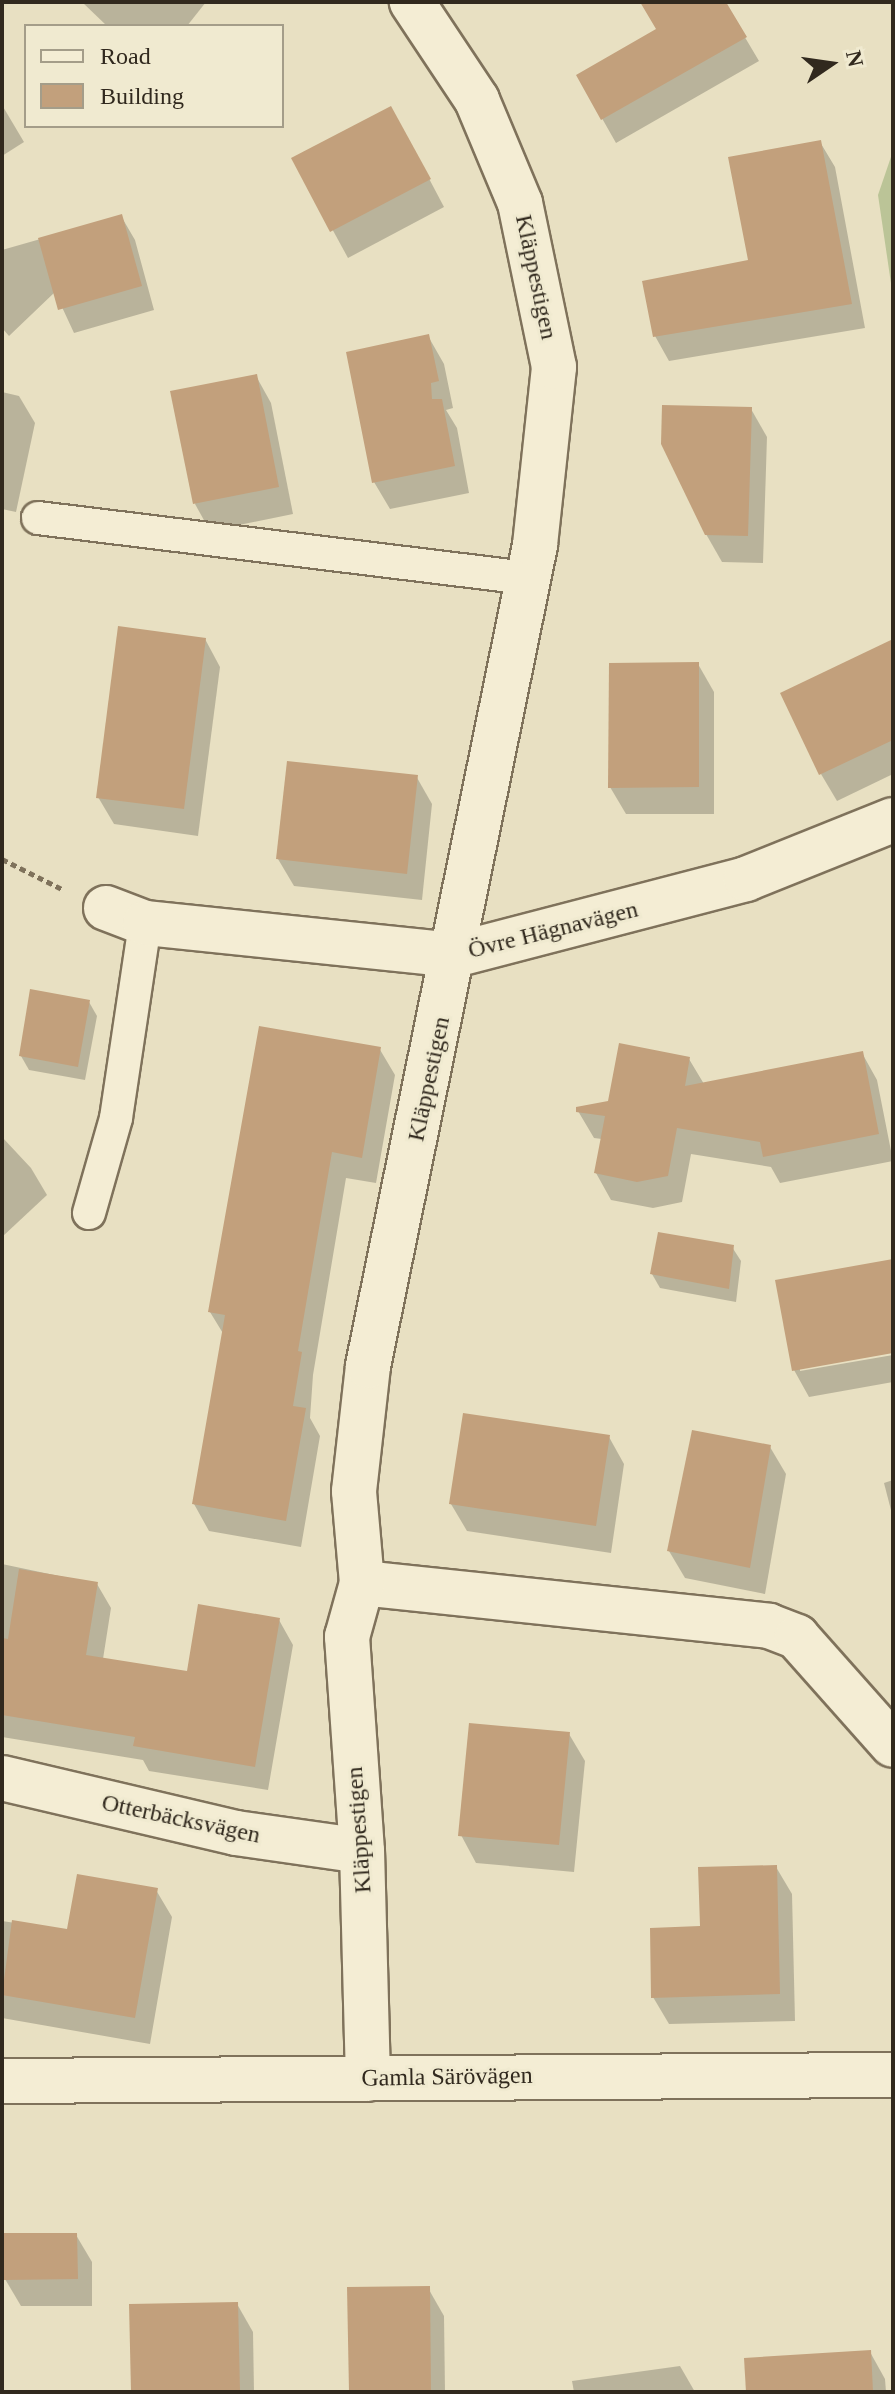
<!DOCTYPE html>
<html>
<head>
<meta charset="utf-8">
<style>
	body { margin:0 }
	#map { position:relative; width:895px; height:2394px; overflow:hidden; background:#e8e0c2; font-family:"Times New Roman",serif }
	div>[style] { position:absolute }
	.green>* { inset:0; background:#bbc497 }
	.shadow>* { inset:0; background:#0003 }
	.building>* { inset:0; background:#c2a07c }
	.path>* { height:5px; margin-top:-2.5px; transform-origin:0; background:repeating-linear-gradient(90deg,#7f725b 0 6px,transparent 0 10px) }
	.roads { filter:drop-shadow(2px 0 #7f725b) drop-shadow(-2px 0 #7f725b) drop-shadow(0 2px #7f725b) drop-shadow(0 -2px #7f725b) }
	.service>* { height:32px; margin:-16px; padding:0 16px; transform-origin:16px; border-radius:16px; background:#f4edd4 }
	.minor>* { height:44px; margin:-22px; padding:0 22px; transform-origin:22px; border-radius:22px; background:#f4edd4 }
	.tertiary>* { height:44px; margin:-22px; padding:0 22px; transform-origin:22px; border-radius:22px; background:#f4edd4 }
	span { translate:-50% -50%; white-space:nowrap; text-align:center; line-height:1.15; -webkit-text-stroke:6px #f0ead0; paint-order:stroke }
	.street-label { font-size:24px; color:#31291e }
	.frame { position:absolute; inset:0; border:4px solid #31291e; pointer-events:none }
	.legend { position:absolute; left:24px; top:24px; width:260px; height:104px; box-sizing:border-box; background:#f0ead0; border:2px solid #a49d89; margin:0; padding:10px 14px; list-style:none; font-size:24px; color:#31291e }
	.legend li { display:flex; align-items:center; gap:16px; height:40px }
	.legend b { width:40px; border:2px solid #a49d89 }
	.north { position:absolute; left:791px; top:24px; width:80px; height:80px; -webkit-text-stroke:6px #f0ead0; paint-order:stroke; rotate:77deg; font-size:22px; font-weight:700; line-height:32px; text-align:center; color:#31291e }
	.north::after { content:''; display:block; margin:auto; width:28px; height:36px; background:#31291e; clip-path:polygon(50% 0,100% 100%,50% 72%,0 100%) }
</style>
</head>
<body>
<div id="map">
	<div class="green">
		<i style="clip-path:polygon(893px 151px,893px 297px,878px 195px)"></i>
	</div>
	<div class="shadow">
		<i style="clip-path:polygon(82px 2px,206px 2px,187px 26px,107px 26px)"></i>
		<i style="clip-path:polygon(642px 2px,724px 2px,759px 61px,616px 143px,578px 76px,658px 30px)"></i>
		<i style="clip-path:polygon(2px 105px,24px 142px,2px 156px)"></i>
		<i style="clip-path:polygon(406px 135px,444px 207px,348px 258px,294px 159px)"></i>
		<i style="clip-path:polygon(820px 142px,835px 167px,865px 328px,669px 361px,655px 336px,750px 262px)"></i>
		<i style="clip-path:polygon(121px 216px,135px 240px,154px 310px,74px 333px,55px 292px,9px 336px,2px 328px,2px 250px)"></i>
		<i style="clip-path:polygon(428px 336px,444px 364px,453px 408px,446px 410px,457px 428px,469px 493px,390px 509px,374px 482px)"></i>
		<i style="clip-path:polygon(256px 376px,271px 403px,293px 514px,210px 531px,195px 504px)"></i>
		<i style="clip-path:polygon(2px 392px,19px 396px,35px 423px,16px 512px,2px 509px)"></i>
		<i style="clip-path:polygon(751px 409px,767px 437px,763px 563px,722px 562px,706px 534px)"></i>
		<i style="clip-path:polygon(205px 639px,220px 667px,198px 836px,114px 824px,98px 797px)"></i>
		<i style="clip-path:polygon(893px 641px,893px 774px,837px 801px,821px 774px)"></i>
		<i style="clip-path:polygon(698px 664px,714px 692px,714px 814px,626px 814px,610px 787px)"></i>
		<i style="clip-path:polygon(416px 776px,432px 804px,422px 900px,294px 886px,278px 859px)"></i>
		<i style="clip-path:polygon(89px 1002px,97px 1016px,85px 1080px,29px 1070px,21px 1056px)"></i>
		<i style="clip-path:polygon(379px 1048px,395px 1075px,376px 1183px,346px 1178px,313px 1375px,310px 1418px,320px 1436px,301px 1547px,209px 1531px,194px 1504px,224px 1335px,210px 1312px)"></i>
		<i style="clip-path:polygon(862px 1053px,877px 1080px,893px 1161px,780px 1183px,771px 1167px,691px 1154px,682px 1202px,653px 1208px,611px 1200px,596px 1173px,602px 1139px,594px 1138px,578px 1111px,609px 1103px,689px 1059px,704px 1084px)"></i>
		<i style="clip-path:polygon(2px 1137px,31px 1168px,47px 1195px,2px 1237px)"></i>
		<i style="clip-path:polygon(732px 1247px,741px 1261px,736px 1302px,660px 1288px,652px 1274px)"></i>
		<i style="clip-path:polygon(893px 1261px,893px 1351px,800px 1367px,800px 1371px,893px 1355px,893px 1382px,809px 1397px,794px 1370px)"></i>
		<i style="clip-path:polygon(609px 1437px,624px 1464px,611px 1553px,467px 1531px,451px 1504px)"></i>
		<i style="clip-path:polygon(770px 1447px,786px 1474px,765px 1594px,685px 1578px,669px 1551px)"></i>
		<i style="clip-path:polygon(893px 1480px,893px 1518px,884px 1483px)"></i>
		<i style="clip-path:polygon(2px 1564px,97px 1584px,111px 1608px,103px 1659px,188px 1673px,279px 1620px,293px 1645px,268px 1790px,149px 1771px,143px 1760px,2px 1737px)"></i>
		<i style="clip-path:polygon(569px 1734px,585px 1761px,574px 1872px,476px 1863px,461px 1835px)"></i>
		<i style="clip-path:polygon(776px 1867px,792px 1894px,795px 2021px,669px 2024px,653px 1997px,702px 1928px)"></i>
		<i style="clip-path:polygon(156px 1890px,172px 1917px,150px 2044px,2px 2018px,2px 1921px,69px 1931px)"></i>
		<i style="clip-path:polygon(76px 2235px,92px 2262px,92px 2306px,21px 2306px,5px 2279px)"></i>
		<i style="clip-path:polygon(428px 2288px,444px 2316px,445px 2392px,351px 2392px)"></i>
		<i style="clip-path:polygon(237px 2304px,253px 2332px,254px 2392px,133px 2392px)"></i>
		<i style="clip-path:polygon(870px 2352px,885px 2379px,886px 2392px,788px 2392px)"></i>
		<i style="clip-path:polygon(680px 2366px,695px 2392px,574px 2392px,572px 2381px)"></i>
	</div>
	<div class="building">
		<i style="clip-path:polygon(640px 2px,726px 2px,747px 37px,601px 120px,576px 75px,656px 29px)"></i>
		<i style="clip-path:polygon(391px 106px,431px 179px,330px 232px,291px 158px)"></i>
		<i style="clip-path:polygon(821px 140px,852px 304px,653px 337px,642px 281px,748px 260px,728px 157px)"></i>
		<i style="clip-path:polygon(122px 214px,142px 286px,58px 310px,38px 238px)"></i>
		<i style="clip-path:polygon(429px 334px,439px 381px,431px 383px,432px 399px,442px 399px,455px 466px,372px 483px,346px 352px)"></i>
		<i style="clip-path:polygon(257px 374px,279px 487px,193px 504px,170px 391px)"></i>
		<i style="clip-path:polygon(662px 405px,752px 407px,748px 536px,705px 535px,661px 444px)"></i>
		<i style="clip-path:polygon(118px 626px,206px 638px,184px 809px,96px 798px)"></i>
		<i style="clip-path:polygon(893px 639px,893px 740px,819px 775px,780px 693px)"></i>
		<i style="clip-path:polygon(699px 662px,699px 787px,608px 788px,609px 663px)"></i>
		<i style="clip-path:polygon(287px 761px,418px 775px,407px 874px,276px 859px)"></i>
		<i style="clip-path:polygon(30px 989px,90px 1000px,78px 1067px,19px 1056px)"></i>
		<i style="clip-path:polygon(259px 1026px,381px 1047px,362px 1158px,332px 1152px,298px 1351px,302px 1352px,293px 1406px,306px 1408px,286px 1521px,192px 1504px,225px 1315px,208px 1312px)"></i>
		<i style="clip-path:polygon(619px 1043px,690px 1057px,685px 1086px,863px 1051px,879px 1134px,763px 1157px,760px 1142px,677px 1128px,668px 1176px,637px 1182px,594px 1173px,605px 1116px,576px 1112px,576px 1107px,608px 1101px)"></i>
		<i style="clip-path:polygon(658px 1232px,734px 1245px,729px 1289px,650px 1274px)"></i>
		<i style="clip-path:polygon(893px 1259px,893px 1353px,792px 1371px,775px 1280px)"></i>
		<i style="clip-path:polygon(463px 1413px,610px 1435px,596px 1526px,449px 1504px)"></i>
		<i style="clip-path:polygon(692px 1430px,771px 1445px,750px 1568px,667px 1551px)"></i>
		<i style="clip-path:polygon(19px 1569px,98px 1582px,86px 1655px,187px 1671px,198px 1604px,280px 1618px,255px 1767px,133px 1746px,135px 1737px,2px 1715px,2px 1638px,8px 1639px)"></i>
		<i style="clip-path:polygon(469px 1723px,570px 1732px,559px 1845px,458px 1836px)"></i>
		<i style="clip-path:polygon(777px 1865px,780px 1994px,651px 1998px,650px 1928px,700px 1926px,698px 1867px)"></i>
		<i style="clip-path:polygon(77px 1874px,158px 1888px,135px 2018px,2px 1995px,12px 1920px,67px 1929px)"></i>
		<i style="clip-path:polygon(3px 2233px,77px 2233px,78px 2279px,3px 2280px)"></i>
		<i style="clip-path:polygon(430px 2286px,431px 2392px,349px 2392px,347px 2287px)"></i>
		<i style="clip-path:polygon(238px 2302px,240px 2392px,131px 2392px,129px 2304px)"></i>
		<i style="clip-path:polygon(871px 2350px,873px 2392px,746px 2392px,744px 2358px)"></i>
	</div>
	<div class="path">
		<i style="left:2px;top:859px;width:67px;rotate:26.6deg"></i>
	</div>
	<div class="roads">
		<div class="service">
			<i style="left:38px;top:518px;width:495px;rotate:7deg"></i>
			<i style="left:89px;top:1213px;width:99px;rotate:-74.1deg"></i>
			<i style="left:116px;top:1118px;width:197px;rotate:-81.5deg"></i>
		</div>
		<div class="minor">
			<i style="left:106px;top:908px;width:42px;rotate:21deg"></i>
			<i style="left:145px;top:923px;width:312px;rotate:5.9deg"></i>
			<i style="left:455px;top:955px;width:301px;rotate:-14.6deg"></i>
			<i style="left:746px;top:879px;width:158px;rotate:-21.9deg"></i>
			<i style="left:362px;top:1583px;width:409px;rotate:6deg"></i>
			<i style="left:769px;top:1626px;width:30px;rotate:21deg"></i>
			<i style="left:797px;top:1637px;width:144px;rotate:48.4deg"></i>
			<i style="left:2px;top:1778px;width:240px;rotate:13.2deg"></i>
			<i style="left:236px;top:1833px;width:127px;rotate:8.1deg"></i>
			<i style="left:368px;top:2079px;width:228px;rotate:-91.5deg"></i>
			<i style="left:362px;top:1851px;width:215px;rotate:-94deg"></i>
			<i style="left:347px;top:1637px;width:56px;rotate:-74.5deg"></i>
			<i style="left:362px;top:1583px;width:92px;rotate:-95deg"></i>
			<i style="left:354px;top:1491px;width:126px;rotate:-83.6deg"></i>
			<i style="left:368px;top:1366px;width:838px;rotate:-78.5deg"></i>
			<i style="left:535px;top:545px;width:179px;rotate:-83.9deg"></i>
			<i style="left:554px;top:367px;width:167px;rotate:-101.7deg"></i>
			<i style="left:520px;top:203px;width:112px;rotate:-112.7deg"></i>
			<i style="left:477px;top:100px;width:118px;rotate:-123.6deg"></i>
		</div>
		<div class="tertiary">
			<i style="left:2px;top:2081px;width:891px;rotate:-0.39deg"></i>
		</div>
	</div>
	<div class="street-label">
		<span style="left:536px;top:277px;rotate:78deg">Kläppestigen</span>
		<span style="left:553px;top:930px;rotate:-14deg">Övre Hägnavägen</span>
		<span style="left:429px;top:1079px;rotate:-78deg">Kläppestigen</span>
		<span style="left:181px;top:1819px;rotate:12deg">Otterbäcksvägen</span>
		<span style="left:359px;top:1830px;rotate:-94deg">Kläppestigen</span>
		<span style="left:447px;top:2077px;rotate:-1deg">Gamla Särövägen</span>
	</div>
	<div class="frame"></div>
	<ul class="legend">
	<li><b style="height:10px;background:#f4edd4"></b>Road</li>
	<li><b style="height:22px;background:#c2a07c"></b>Building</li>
	</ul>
	<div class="north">N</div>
</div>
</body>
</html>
